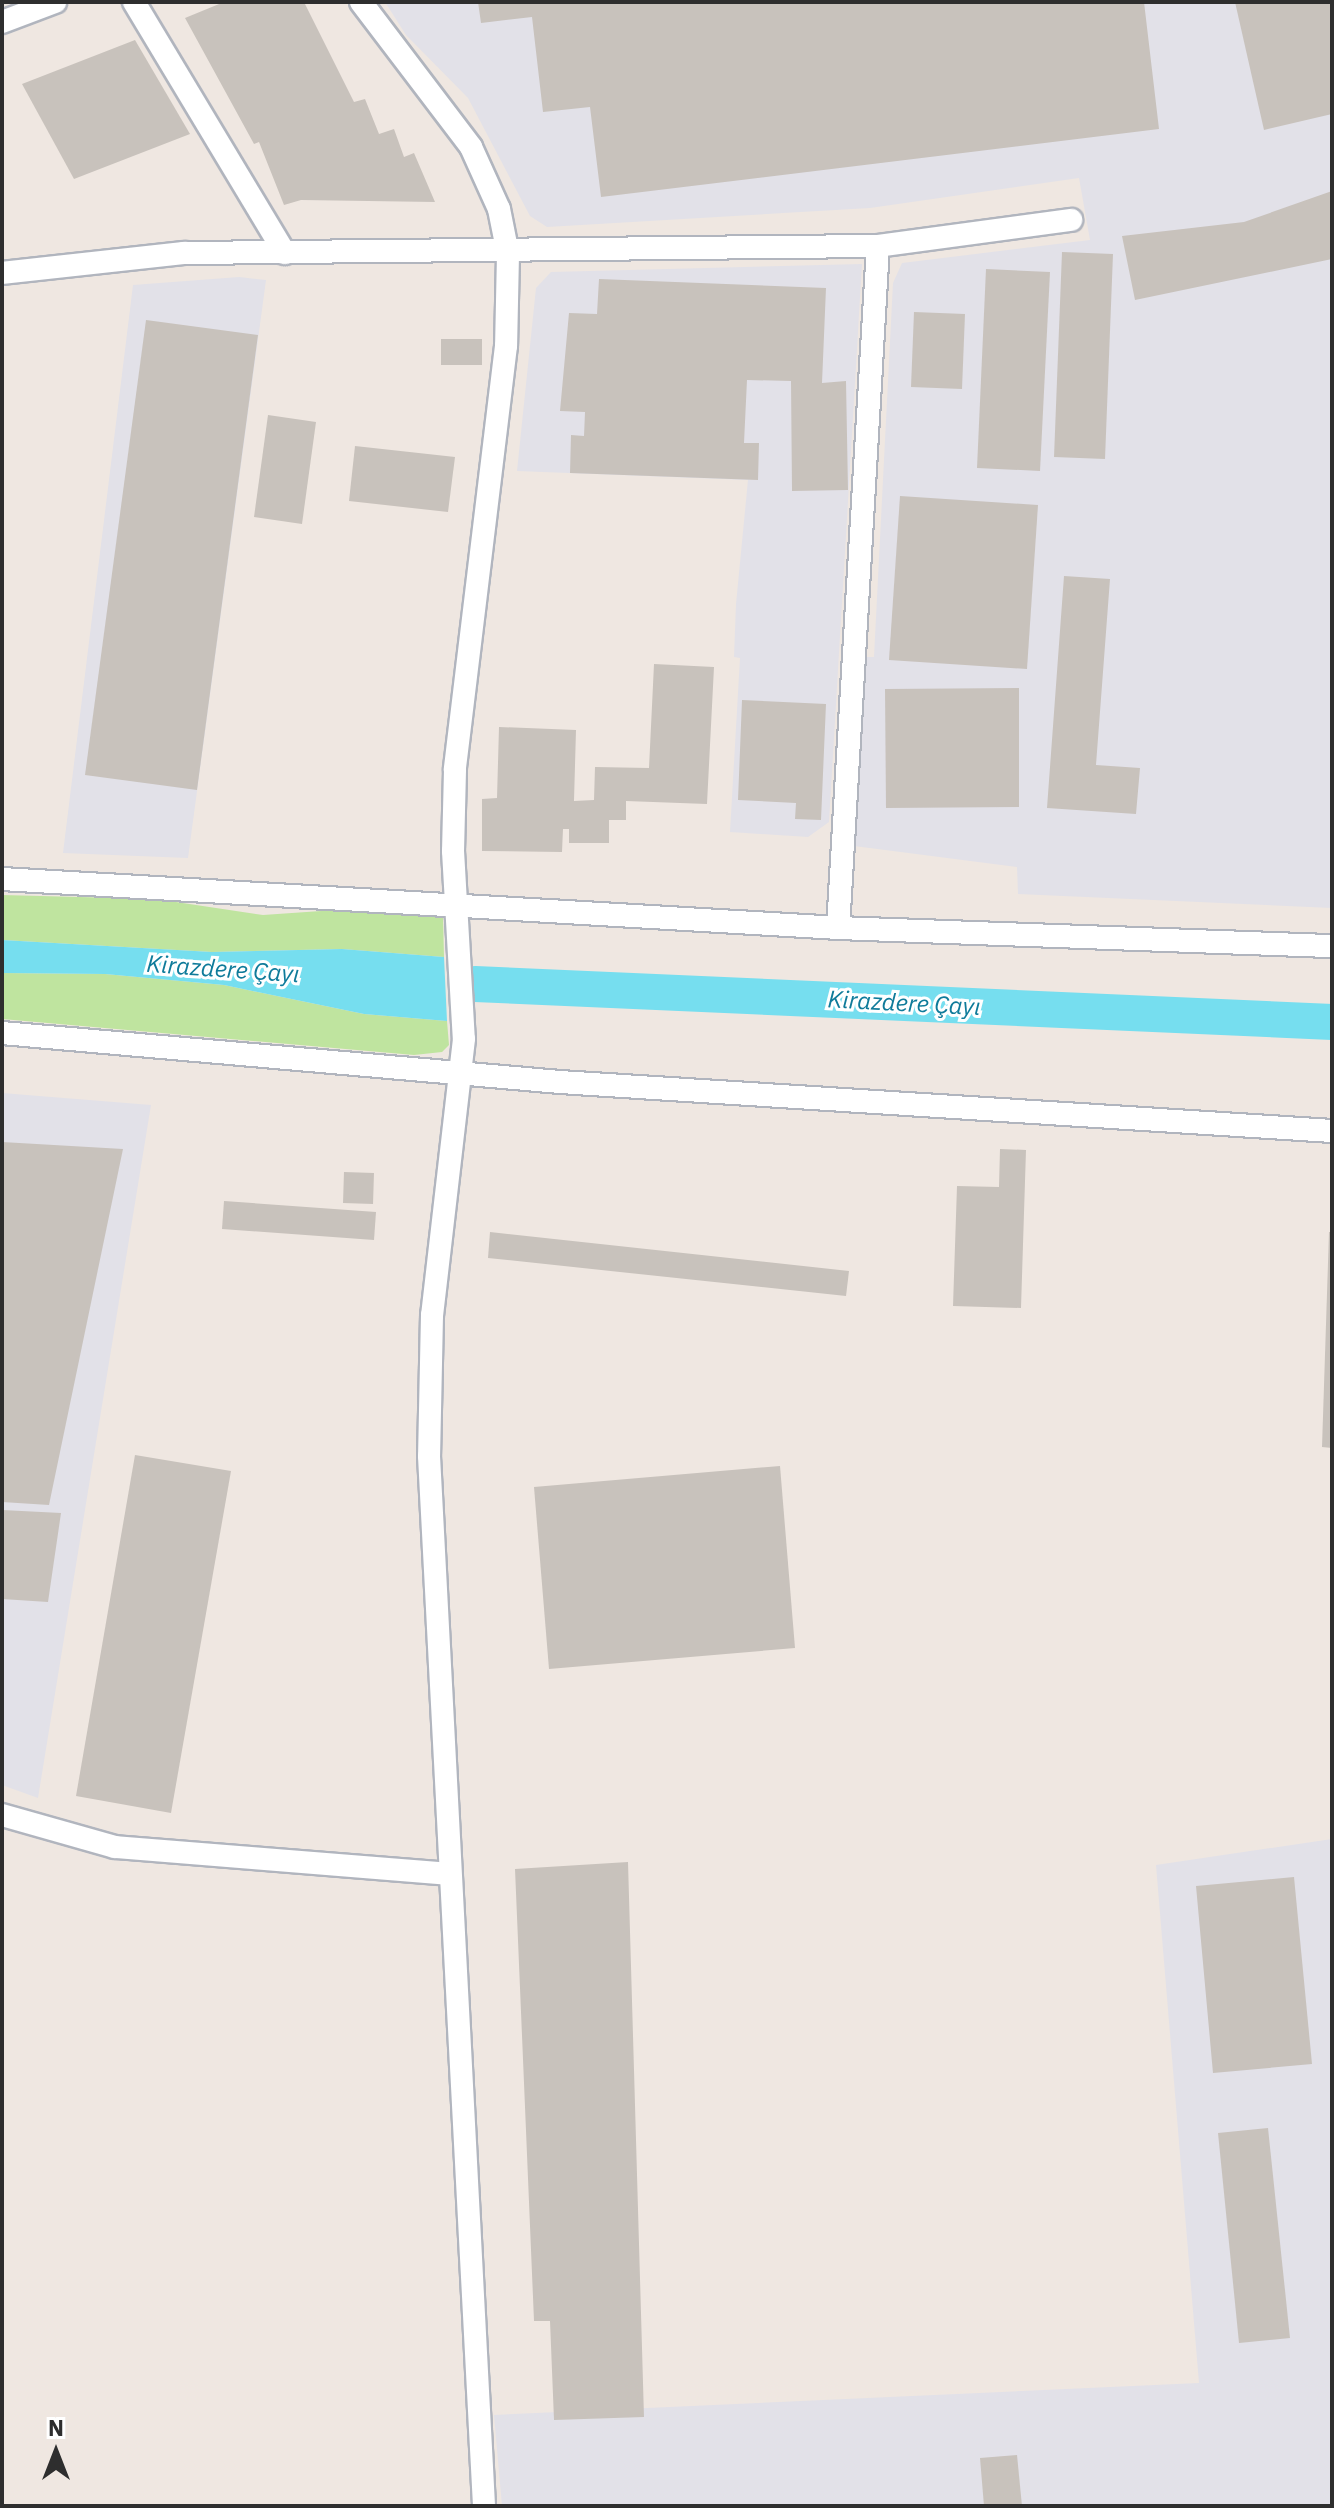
<!DOCTYPE html>
<html>
<head>
<meta charset="utf-8">
<style>
	body { margin:0 }
	#map { position:relative; width:1334px; height:2508px; overflow:hidden; background:#efe7e1; font-family:"IBM Plex Sans",sans-serif }
	div>[style] { position:absolute }
	.industrial>* { inset:0; background:#e2e1e8 }
	.green>* { inset:0; background:#bfe49f }
	.water>* { inset:0; background:#76deef }
	.river>* { height:36px; margin:-18px; padding:0 18px; transform-origin:18px; border-radius:18px; background:#76deef }
	.building>* { inset:0; background:#c8c2bc }
	.roads { filter:drop-shadow(2px 0 #b1b5be) drop-shadow(-2px 0 #b1b5be) drop-shadow(0 2px #b1b5be) drop-shadow(0 -2px #b1b5be) }
	.minor>* { height:22px; margin:-11px; padding:0 11px; transform-origin:11px; border-radius:11px; background:#fff }
	span { translate:-50% -50%; white-space:nowrap; text-align:center; line-height:1.15; -webkit-text-stroke:6px #fff; paint-order:stroke }
	.water-label { font-size:24px; color:#0f7b9a; font-style:italic }
	.frame { position:absolute; inset:0; border:4px solid #2e2e2e; pointer-events:none }
	.north { position:absolute; left:16px; top:2412px; width:80px; height:80px; -webkit-text-stroke:6px #fff; paint-order:stroke; rotate:0deg; font-size:22px; font-weight:700; line-height:32px; text-align:center; color:#2e2e2e }
	.north::after { content:''; display:block; margin:auto; width:28px; height:36px; background:#2e2e2e; clip-path:polygon(50% 0,100% 100%,50% 72%,0 100%) }
</style>
</head>
<body>
<div id="map">
	<div class="industrial">
		<i style="clip-path:polygon(385px 2px,1332px 2px,1332px 908px,1018px 894px,1017px 867px,854px 846px,865px 657px,874px 657px,893px 283px,902px 263px,1090px 240px,1079px 178px,870px 208px,547px 227px,530px 216px,468px 98px,406px 35px)"></i>
		<i style="clip-path:polygon(862px 264px,829px 822px,808px 837px,730px 832px,740px 658px,734px 657px,736px 604px,748px 480px,517px 471px,536px 288px,551px 272px)"></i>
		<i style="clip-path:polygon(239px 277px,266px 280px,188px 858px,63px 853px,133px 285px)"></i>
		<i style="clip-path:polygon(2px 1093px,151px 1105px,38px 1798px,2px 1785px)"></i>
		<i style="clip-path:polygon(1332px 1839px,1332px 2506px,502px 2506px,494px 2415px,1199px 2383px,1156px 1865px)"></i>
	</div>
	<div class="green">
		<i style="clip-path:polygon(2px 895px,156px 899px,263px 915px,350px 909px,443px 915px,444px 957px,342px 949px,212px 952px,2px 940px)"></i>
		<i style="clip-path:polygon(2px 973px,105px 974px,224px 985px,364px 1014px,447px 1021px,449px 1045px,442px 1052px,414px 1055px,2px 1019px)"></i>
	</div>
	<div class="water">
		<i style="clip-path:polygon(2px 940px,212px 952px,342px 949px,444px 957px,447px 1021px,364px 1014px,224px 985px,105px 974px,2px 973px)"></i>
	</div>
	<div class="river">
		<i style="left:475px;top:984px;width:858px;rotate:2.54deg"></i>
	</div>
	<div class="building">
		<i style="clip-path:polygon(224px 2px,304px 2px,354px 102px,365px 99px,379px 134px,394px 129px,404px 157px,414px 153px,435px 202px,301px 200px,284px 205px,259px 142px,254px 144px,185px 18px)"></i>
		<i style="clip-path:polygon(478px 2px,1144px 2px,1159px 129px,601px 197px,590px 107px,543px 112px,532px 17px,481px 23px)"></i>
		<i style="clip-path:polygon(1235px 2px,1332px 2px,1332px 114px,1264px 130px)"></i>
		<i style="clip-path:polygon(135px 40px,190px 134px,74px 179px,22px 84px)"></i>
		<i style="clip-path:polygon(1332px 191px,1332px 259px,1135px 300px,1122px 236px,1244px 222px)"></i>
		<i style="clip-path:polygon(1062px 252px,1113px 254px,1105px 459px,1054px 457px)"></i>
		<i style="clip-path:polygon(986px 269px,1050px 272px,1040px 471px,977px 468px)"></i>
		<i style="clip-path:polygon(599px 279px,826px 288px,822px 383px,846px 381px,848px 490px,792px 491px,791px 381px,747px 380px,744px 443px,759px 443px,758px 480px,570px 473px,571px 435px,584px 436px,585px 412px,560px 411px,569px 313px,597px 314px)"></i>
		<i style="clip-path:polygon(914px 312px,965px 314px,962px 389px,911px 387px)"></i>
		<i style="clip-path:polygon(146px 320px,258px 335px,197px 790px,85px 775px)"></i>
		<i style="clip-path:polygon(441px 339px,482px 339px,482px 365px,441px 365px)"></i>
		<i style="clip-path:polygon(268px 415px,316px 422px,302px 524px,254px 517px)"></i>
		<i style="clip-path:polygon(355px 446px,455px 457px,448px 512px,349px 501px)"></i>
		<i style="clip-path:polygon(900px 496px,1038px 505px,1027px 669px,889px 660px)"></i>
		<i style="clip-path:polygon(1064px 576px,1110px 579px,1096px 765px,1140px 768px,1136px 814px,1047px 808px)"></i>
		<i style="clip-path:polygon(654px 664px,714px 667px,707px 804px,626px 801px,626px 820px,609px 820px,609px 843px,569px 843px,569px 829px,563px 829px,562px 852px,482px 851px,482px 799px,497px 798px,499px 727px,576px 730px,574px 801px,594px 800px,595px 767px,649px 768px)"></i>
		<i style="clip-path:polygon(1019px 688px,1019px 807px,886px 808px,885px 689px)"></i>
		<i style="clip-path:polygon(742px 700px,826px 704px,821px 820px,795px 819px,796px 803px,738px 800px)"></i>
		<i style="clip-path:polygon(2px 1142px,123px 1149px,49px 1505px,2px 1502px)"></i>
		<i style="clip-path:polygon(1000px 1149px,1026px 1150px,1021px 1308px,953px 1306px,957px 1186px,999px 1187px)"></i>
		<i style="clip-path:polygon(344px 1172px,374px 1173px,373px 1204px,343px 1203px)"></i>
		<i style="clip-path:polygon(224px 1201px,376px 1212px,374px 1240px,222px 1229px)"></i>
		<i style="clip-path:polygon(490px 1232px,849px 1271px,846px 1296px,488px 1258px)"></i>
		<i style="clip-path:polygon(1329px 1232px,1332px 1232px,1332px 1448px,1322px 1447px)"></i>
		<i style="clip-path:polygon(135px 1455px,231px 1471px,171px 1813px,76px 1796px)"></i>
		<i style="clip-path:polygon(780px 1466px,795px 1648px,549px 1669px,534px 1487px)"></i>
		<i style="clip-path:polygon(2px 1510px,61px 1513px,48px 1602px,2px 1599px)"></i>
		<i style="clip-path:polygon(628px 1862px,644px 2417px,554px 2420px,550px 2321px,534px 2321px,515px 1869px)"></i>
		<i style="clip-path:polygon(1294px 1877px,1312px 2064px,1213px 2073px,1196px 1886px)"></i>
		<i style="clip-path:polygon(1268px 2128px,1290px 2338px,1239px 2343px,1218px 2133px)"></i>
		<i style="clip-path:polygon(1017px 2455px,1022px 2506px,984px 2506px,980px 2458px)"></i>
	</div>
	<div class="roads">
		<div class="minor">
			<i style="left:134px;top:2px;width:293px;rotate:59deg"></i>
			<i style="left:361px;top:2px;width:182px;rotate:52.8deg"></i>
			<i style="left:471px;top:147px;width:68px;rotate:65.7deg"></i>
			<i style="left:499px;top:209px;width:46px;rotate:78.7deg"></i>
			<i style="left:508px;top:254px;width:92px;rotate:91.2deg"></i>
			<i style="left:506px;top:346px;width:427px;rotate:96.9deg"></i>
			<i style="left:455px;top:770px;width:81px;rotate:91.4deg"></i>
			<i style="left:453px;top:851px;width:188px;rotate:86.7deg"></i>
			<i style="left:464px;top:1039px;width:278px;rotate:96.6deg"></i>
			<i style="left:432px;top:1315px;width:141px;rotate:91.2deg"></i>
			<i style="left:429px;top:1456px;width:1051px;rotate:87deg"></i>
			<i style="left:2px;top:22px;width:57px;rotate:-20.7deg"></i>
			<i style="left:2px;top:273px;width:183px;rotate:-6.3deg"></i>
			<i style="left:184px;top:253px;width:694px;rotate:-0.58deg"></i>
			<i style="left:878px;top:246px;width:195px;rotate:-7.7deg"></i>
			<i style="left:2px;top:879px;width:837px;rotate:3.35deg"></i>
			<i style="left:838px;top:928px;width:494px;rotate:2.1deg"></i>
			<i style="left:838px;top:928px;width:683px;rotate:-86.64deg"></i>
			<i style="left:2px;top:1033px;width:560px;rotate:5.02deg"></i>
			<i style="left:560px;top:1082px;width:774px;rotate:3.63deg"></i>
			<i style="left:2px;top:1815px;width:117px;rotate:15.8deg"></i>
			<i style="left:115px;top:1847px;width:335px;rotate:4.6deg"></i>
		</div>
	</div>
	<div class="water-label">
		<span style="left:223px;top:969px;rotate:4deg">Kirazdere Çayı</span>
		<span style="left:904px;top:1003px;rotate:3deg">Kirazdere Çayı</span>
	</div>
	<div class="frame"></div>
	<div class="north">N</div>
</div>
</body>
</html>
